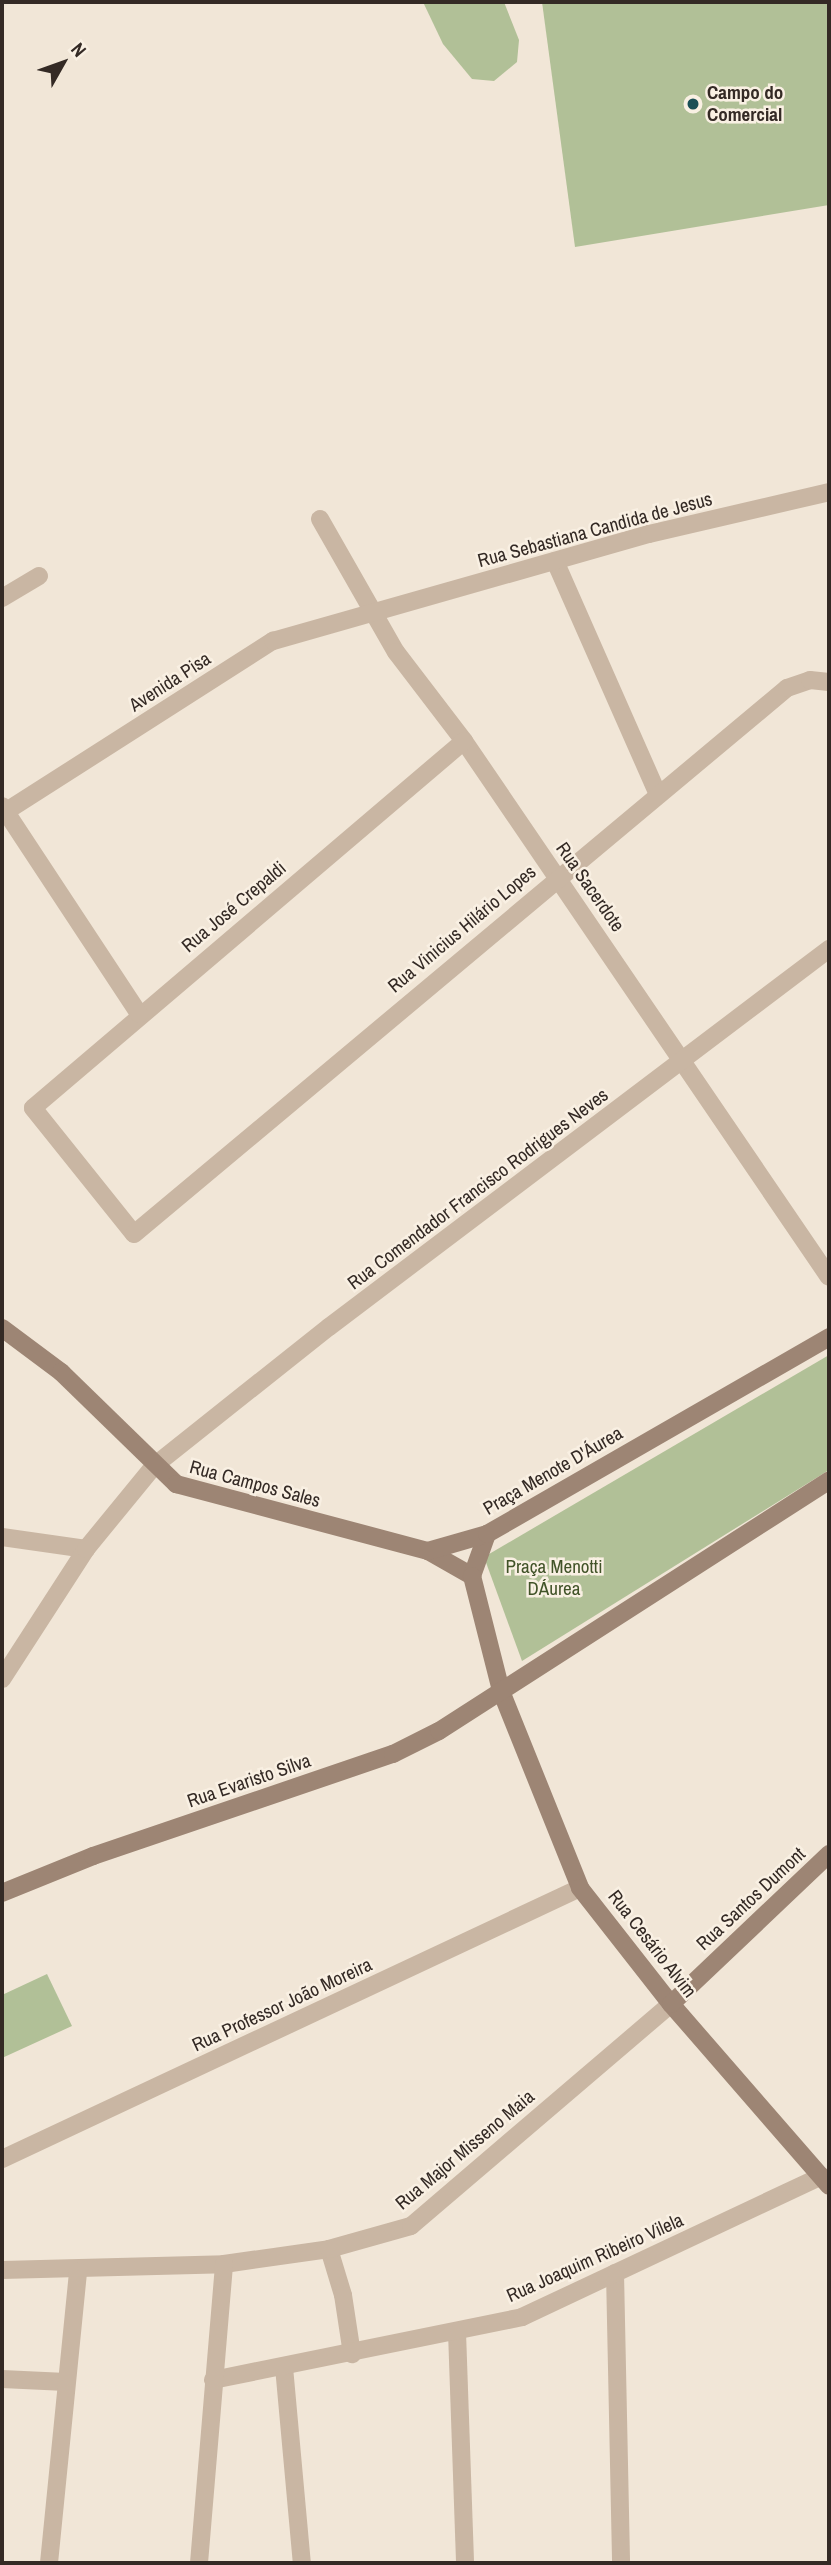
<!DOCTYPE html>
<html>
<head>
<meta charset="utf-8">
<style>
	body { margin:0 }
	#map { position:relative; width:831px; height:2565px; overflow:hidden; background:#f1e6d7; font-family:"Archivo Narrow",sans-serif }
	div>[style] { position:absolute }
	.green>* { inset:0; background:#b1c097 }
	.street>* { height:18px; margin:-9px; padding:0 9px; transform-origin:9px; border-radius:9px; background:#c9b6a3 }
	.secondary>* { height:18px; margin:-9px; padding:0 9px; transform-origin:9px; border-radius:9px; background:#9d8574 }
	.dots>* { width:19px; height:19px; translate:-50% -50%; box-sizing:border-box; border:4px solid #f9f0e3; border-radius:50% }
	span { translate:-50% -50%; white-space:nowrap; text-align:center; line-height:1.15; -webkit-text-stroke:5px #f9f0e3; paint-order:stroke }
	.poi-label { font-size:19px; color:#342a25; font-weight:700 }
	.left { translate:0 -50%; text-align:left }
	.street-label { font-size:19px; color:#342a25 }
	.park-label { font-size:19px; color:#415328 }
	.frame { position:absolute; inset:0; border:4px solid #342a25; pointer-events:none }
	.north { position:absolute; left:28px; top:28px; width:70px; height:70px; -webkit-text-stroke:5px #f9f0e3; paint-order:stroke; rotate:50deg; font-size:19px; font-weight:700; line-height:28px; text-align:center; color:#342a25 }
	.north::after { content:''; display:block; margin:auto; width:24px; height:32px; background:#342a25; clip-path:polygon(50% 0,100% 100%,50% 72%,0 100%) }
</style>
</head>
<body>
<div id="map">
	<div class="green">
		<i style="clip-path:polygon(423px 2px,504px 2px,519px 40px,517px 62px,494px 81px,472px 79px,443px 44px)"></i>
		<i style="clip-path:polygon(542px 2px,829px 2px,829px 205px,575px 247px)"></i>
		<i style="clip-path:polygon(829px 1355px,829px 1470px,522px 1661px,484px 1557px)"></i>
		<i style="clip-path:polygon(47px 1974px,72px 2026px,2px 2058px,2px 1995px)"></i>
	</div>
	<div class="street">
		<i style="left:320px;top:519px;width:153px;rotate:60.3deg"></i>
		<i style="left:396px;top:652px;width:112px;rotate:52.6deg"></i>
		<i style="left:464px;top:741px;width:648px;rotate:55.75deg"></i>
		<i style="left:555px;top:561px;width:255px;rotate:66.2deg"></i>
		<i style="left:2px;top:598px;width:43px;rotate:-30.7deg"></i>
		<i style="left:464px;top:741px;width:566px;rotate:139.59deg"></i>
		<i style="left:33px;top:1108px;width:161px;rotate:51.3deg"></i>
		<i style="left:134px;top:1234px;width:851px;rotate:-39.9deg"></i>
		<i style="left:787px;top:688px;width:24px;rotate:-19deg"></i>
		<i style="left:810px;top:680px;width:19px;rotate:6deg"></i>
		<i style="left:2px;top:806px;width:249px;rotate:56.6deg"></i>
		<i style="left:2px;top:814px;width:322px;rotate:-32.6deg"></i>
		<i style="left:273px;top:641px;width:391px;rotate:-15.9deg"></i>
		<i style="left:649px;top:534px;width:185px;rotate:-13.1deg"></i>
		<i style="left:2px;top:1537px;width:85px;rotate:8.1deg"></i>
		<i style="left:2px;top:1679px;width:155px;rotate:-57.1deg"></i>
		<i style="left:86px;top:1549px;width:107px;rotate:-50.7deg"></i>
		<i style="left:154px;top:1466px;width:223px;rotate:-38.5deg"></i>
		<i style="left:329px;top:1327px;width:627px;rotate:-37.09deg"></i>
		<i style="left:2px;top:2159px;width:638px;rotate:-25.12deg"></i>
		<i style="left:329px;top:2249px;width:48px;rotate:73.1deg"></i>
		<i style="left:343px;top:2295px;width:60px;rotate:81.3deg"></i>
		<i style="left:2px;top:2270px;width:222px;rotate:-1.5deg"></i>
		<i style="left:224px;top:2264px;width:106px;rotate:-8.1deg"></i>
		<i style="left:329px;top:2249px;width:85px;rotate:-15.7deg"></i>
		<i style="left:411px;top:2226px;width:342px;rotate:-40.5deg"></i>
		<i style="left:615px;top:2273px;width:290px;rotate:88.8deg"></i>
		<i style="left:457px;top:2332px;width:231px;rotate:88deg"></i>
		<i style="left:284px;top:2367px;width:197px;rotate:84.8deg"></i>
		<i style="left:2px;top:2379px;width:64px;rotate:2.7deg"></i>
		<i style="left:213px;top:2380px;width:315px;rotate:-11.5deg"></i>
		<i style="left:522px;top:2317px;width:331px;rotate:-25.2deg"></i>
		<i style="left:49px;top:2563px;width:293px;rotate:-84.3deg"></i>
		<i style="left:199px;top:2563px;width:300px;rotate:-85.2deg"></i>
	</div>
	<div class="secondary">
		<i style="left:2px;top:1328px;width:74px;rotate:36.7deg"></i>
		<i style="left:61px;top:1372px;width:161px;rotate:44.2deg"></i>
		<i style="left:176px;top:1484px;width:261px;rotate:14.9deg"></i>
		<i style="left:428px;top:1551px;width:51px;rotate:29.6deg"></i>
		<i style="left:487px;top:1534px;width:45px;rotate:109.7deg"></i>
		<i style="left:472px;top:1576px;width:119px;rotate:75.8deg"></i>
		<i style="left:501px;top:1691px;width:212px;rotate:68.1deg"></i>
		<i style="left:580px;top:1888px;width:147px;rotate:51.9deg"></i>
		<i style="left:671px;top:2004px;width:241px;rotate:49deg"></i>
		<i style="left:428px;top:1551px;width:61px;rotate:-16.1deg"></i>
		<i style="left:487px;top:1534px;width:395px;rotate:-29.9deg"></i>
		<i style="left:2px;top:1893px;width:98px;rotate:-22.1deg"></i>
		<i style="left:93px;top:1856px;width:317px;rotate:-18.8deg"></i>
		<i style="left:393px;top:1754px;width:51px;rotate:-26.6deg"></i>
		<i style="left:439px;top:1731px;width:463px;rotate:-32.7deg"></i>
		<i style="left:671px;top:2004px;width:218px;rotate:-43.5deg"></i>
	</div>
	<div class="dots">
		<i style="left:693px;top:104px;background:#1a4f56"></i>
	</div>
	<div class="poi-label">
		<span class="left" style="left:707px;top:104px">Campo do<br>Comercial</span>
	</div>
	<div class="street-label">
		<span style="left:595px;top:530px;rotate:-15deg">Rua Sebastiana Candida de Jesus</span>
		<span style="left:170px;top:682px;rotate:-33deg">Avenida Pisa</span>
		<span style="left:590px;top:887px;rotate:55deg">Rua Sacerdote</span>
		<span style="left:234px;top:907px;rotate:-40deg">Rua José Crepaldi</span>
		<span style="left:462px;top:929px;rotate:-40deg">Rua Vinicius Hilário Lopes</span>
		<span style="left:478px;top:1189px;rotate:-37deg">Rua Comendador Francisco Rodrigues Neves</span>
		<span style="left:553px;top:1471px;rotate:-30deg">Praça Menote D'Áurea</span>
		<span style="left:255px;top:1484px;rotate:15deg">Rua Campos Sales</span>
		<span style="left:249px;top:1781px;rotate:-19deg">Rua Evaristo Silva</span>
		<span style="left:751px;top:1899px;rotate:-43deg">Rua Santos Dumont</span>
		<span style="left:652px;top:1944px;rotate:52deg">Rua Cesário Alvim</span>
		<span style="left:282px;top:2005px;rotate:-25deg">Rua Professor João Moreira</span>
		<span style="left:465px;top:2150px;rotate:-40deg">Rua Major Misseno Maia</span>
		<span style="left:595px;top:2258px;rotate:-24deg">Rua Joaquim Ribeiro Vilela</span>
	</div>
	<div class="park-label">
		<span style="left:554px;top:1578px">Praça Menotti<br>DÁurea</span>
	</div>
	<div class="frame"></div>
	<div class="north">N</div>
</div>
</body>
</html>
